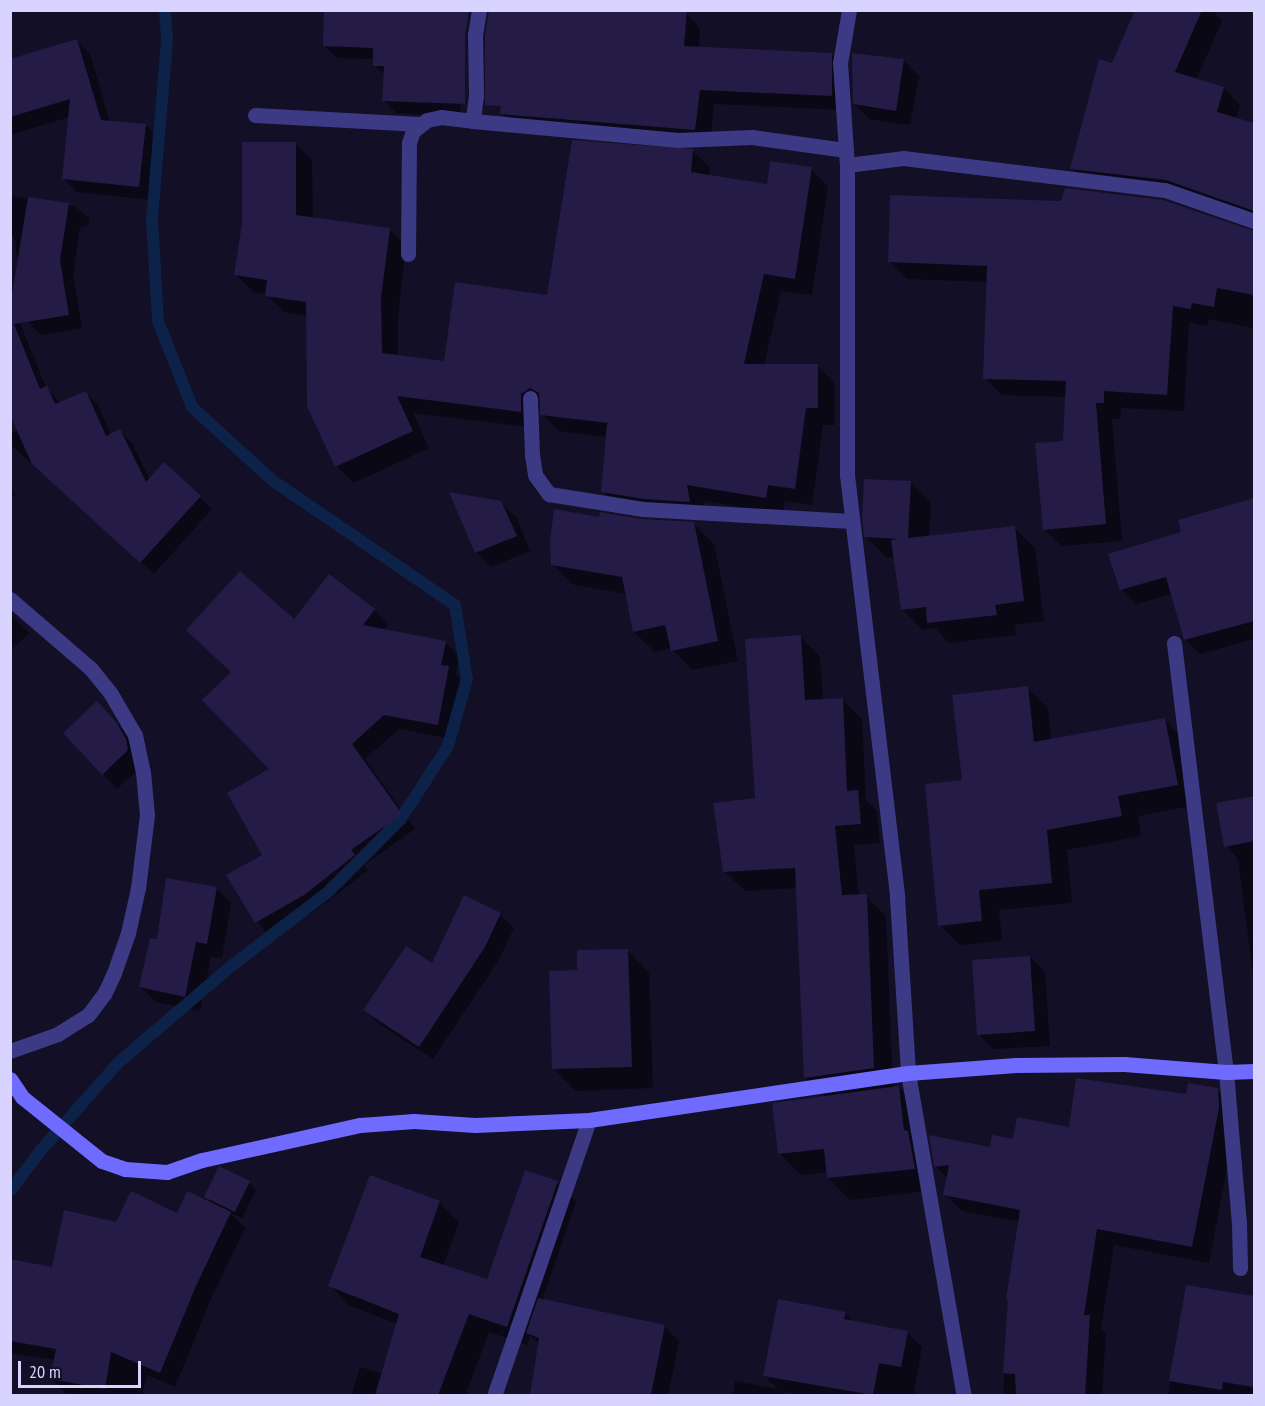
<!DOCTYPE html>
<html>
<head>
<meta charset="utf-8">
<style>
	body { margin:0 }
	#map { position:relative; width:1265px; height:1406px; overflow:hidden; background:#130f26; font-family:"PT Sans Narrow",sans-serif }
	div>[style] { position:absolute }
	.shadow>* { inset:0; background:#0007 }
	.stream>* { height:12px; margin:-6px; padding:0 6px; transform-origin:6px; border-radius:6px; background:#0c2248 }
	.building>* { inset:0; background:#241b47 }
	.lane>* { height:15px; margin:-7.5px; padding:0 7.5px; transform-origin:7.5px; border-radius:7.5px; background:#3d3a85 }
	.street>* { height:15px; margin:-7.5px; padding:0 7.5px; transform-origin:7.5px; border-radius:7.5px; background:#3d3a85 }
	.secondary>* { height:15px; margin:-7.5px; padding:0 7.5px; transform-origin:7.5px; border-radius:7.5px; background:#6f6bff }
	span { translate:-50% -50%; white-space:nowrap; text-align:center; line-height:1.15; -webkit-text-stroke:6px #130f26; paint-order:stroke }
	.frame { position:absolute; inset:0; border:12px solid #d9d4ff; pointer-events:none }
	.scale { position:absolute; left:18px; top:1361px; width:123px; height:27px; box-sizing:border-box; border:3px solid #d9d4ff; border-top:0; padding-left:8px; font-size:18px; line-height:21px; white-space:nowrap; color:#d9d4ff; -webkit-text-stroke:4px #130f26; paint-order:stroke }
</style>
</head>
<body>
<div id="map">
	<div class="shadow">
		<i style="clip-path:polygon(1137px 10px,1212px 10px,1222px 21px,1196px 80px,1224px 88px,1240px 105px,1236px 119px,1254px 125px,1254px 221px,1186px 197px,1088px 185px,1071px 168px)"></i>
		<i style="clip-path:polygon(686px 13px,700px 28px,699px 48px,831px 54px,846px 69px,846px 110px,714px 104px,710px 143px,516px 128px,502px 113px)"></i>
		<i style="clip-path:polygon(464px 17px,460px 116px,396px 113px,384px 101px,385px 75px,374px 65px,374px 59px,337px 58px,324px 45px)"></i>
		<i style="clip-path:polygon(76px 40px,90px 54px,110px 122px,146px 125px,159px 139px,153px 200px,77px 192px,63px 178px,70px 117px,10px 135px,10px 61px)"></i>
		<i style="clip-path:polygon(853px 55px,904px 61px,919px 76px,910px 125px,869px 119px,854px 104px)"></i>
		<i style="clip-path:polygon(295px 143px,312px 160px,313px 219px,389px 229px,406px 246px,398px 316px,398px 356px,445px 362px,548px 296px,693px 151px,710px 168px,709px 177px,768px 185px,811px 169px,828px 186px,812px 295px,781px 291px,764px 366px,817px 365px,834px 383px,835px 425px,823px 425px,812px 505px,785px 501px,783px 514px,703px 501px,706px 518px,620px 509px,603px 492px,607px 437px,559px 431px,542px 414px,541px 409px,538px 411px,537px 428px,413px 413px,429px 448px,354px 483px,336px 466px,307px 316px,284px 312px,267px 294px,253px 292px,236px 275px)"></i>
		<i style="clip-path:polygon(10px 196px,75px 206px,89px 219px,89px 225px,80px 227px,73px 275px,82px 328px,41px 335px,28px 321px,14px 237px,10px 238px)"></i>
		<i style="clip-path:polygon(1254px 231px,1254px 328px,1209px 319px,1207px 326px,1189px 322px,1184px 411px,1121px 408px,1120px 419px,1112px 419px,1122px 541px,1061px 546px,1044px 529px,1065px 443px,1067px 397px,1002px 395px,985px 378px,988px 282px,907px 279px,890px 262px)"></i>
		<i style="clip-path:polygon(10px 311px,18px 318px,46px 388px,61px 403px,86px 393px,98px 405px,111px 435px,119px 431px,132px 443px,150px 480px,200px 497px,212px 509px,154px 574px,10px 444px,10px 432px,19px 431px)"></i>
		<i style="clip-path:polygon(911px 483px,931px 503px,929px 537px,1014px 527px,1035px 548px,1044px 621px,1015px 625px,1016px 635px,949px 643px,935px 628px,923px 630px,902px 609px,895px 558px,886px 557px,866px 537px)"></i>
		<i style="clip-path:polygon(10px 488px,17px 496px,10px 496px)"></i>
		<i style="clip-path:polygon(1253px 500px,1254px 639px,1200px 654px,1185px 639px,1172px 594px,1136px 604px,1121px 589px,1183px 533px)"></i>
		<i style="clip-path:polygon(500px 502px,516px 517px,530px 551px,491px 567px,476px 552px)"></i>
		<i style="clip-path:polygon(601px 518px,693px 523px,714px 544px,738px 661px,692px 670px,672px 648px,655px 652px,634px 632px,627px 594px,574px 585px,553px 565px)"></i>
		<i style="clip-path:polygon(330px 576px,374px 610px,388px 624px,384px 630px,445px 642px,459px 656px,456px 675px,462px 682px,452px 739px,399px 729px,365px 759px,415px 829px,364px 865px,368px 870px,318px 909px,271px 937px,257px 922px,228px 876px,264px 855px,272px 769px,294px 622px)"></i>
		<i style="clip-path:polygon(10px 614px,29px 633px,10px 651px)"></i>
		<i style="clip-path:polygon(801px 637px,820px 657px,823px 701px,842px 699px,862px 719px,866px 800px,877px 811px,880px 843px,854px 845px,859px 896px,866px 896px,886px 916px,893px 1088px,899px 1087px,921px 1109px,936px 1190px,850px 1200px,828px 1178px,828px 1172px,801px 1175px,779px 1153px,825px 1097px,805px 1078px,798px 888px,745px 891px,725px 872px,757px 799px)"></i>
		<i style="clip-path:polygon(1027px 688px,1048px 708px,1051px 740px,1165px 720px,1185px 741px,1197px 805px,1138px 816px,1141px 836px,1067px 850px,1072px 903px,999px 910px,1002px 941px,960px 945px,940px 925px,964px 782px)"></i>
		<i style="clip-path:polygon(112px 718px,131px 739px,142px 766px,117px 789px,103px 774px)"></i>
		<i style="clip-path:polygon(1254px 797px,1254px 982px,1238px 859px,1226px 846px,1217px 805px)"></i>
		<i style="clip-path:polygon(216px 888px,231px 903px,222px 958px,211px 957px,200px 1011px,156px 1002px,141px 987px,158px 941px)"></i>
		<i style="clip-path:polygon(464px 897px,500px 914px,514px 928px,499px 960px,433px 1059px,379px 1024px,365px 1010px,433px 965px)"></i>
		<i style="clip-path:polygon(627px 950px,649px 972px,653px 1088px,576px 1091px,554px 1069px,579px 971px)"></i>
		<i style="clip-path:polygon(1030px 957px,1045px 972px,1050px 1046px,993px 1049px,978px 1034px)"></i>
		<i style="clip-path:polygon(1217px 1090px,1234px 1106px,1235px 1126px,1209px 1263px,1114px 1245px,1101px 1328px,1106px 1333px,1102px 1396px,1003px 1396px,1009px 1301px,1020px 1222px,962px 1211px,945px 1194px,948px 1179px,936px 1166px,1014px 1140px)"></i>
		<i style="clip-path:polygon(371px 1176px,440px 1203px,459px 1222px,443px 1266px,488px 1281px,557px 1183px,576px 1202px,542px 1301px,664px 1326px,679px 1341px,668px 1396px,531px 1396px,540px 1345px,530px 1335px,527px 1345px,489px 1332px,465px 1396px,351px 1396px,360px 1367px,383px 1374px,398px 1324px,350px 1306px,330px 1286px)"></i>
		<i style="clip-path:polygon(249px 1183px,256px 1190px,242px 1218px,229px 1212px,245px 1228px,210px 1301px,175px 1387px,147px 1375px,142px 1396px,68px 1396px,52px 1379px,56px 1360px,11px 1353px,10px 1260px,53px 1269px,117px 1223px,178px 1215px,215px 1206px,206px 1196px)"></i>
		<i style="clip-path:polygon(1187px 1286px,1254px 1298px,1254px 1396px,1162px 1396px,1168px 1395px)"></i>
		<i style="clip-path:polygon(845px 1313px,854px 1322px,907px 1332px,922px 1347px,913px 1396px,803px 1396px,784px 1392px,788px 1396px,733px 1396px,735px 1381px,778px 1389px,765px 1376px)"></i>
	</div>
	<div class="stream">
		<i style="left:10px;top:1191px;width:51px;rotate:-52.9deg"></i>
		<i style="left:41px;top:1150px;width:116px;rotate:-48.5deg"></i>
		<i style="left:118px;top:1063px;width:148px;rotate:-40.6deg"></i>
		<i style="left:230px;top:967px;width:123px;rotate:-37.4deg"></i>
		<i style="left:328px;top:892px;width:102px;rotate:-45deg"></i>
		<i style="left:400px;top:820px;width:88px;rotate:-57deg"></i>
		<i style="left:448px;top:746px;width:70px;rotate:-74.2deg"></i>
		<i style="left:467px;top:679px;width:75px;rotate:-99.2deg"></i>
		<i style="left:455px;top:605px;width:220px;rotate:-145.7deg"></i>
		<i style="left:273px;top:481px;width:110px;rotate:-137.6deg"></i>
		<i style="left:192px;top:407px;width:92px;rotate:-111.6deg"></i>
		<i style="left:158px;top:321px;width:102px;rotate:-93.4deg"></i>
		<i style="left:152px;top:219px;width:181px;rotate:-85.2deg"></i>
		<i style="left:167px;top:39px;width:29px;rotate:-94deg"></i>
	</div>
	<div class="building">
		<i style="clip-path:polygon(324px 10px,469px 10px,465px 35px,465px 104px,382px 101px,384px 66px,373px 66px,373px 48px,323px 46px)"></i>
		<i style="clip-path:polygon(489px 10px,687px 10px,684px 46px,832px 53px,832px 96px,700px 90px,695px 130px,500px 114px,501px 106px,485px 105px,485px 36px)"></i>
		<i style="clip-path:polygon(1135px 10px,1202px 10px,1175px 72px,1224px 87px,1217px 112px,1254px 123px,1254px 211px,1166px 180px,1070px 169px,1099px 59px,1112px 63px)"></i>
		<i style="clip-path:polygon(77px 39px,101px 120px,146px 124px,139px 187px,62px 179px,70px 99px,10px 117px,10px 59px)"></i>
		<i style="clip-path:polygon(852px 53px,904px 59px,896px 111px,853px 104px)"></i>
		<i style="clip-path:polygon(572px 140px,693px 149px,691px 172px,767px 184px,770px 161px,812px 167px,795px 279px,764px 274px,744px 364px,818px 364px,818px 408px,806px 408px,795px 489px,768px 485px,766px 498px,687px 485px,690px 502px,644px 499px,601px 492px,607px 424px,609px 423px,540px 415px,539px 393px,530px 388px,521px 394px,521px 412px,397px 396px,413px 431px,335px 467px,307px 406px,306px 302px,265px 296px,267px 280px,234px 275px,242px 224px,242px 142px,296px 142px,296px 215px,390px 228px,381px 298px,382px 353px,444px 361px,455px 282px,547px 295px)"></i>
		<i style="clip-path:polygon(1065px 188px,1163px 200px,1254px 231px,1254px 295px,1217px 288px,1214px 307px,1192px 303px,1191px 309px,1173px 306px,1167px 395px,1104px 391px,1104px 403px,1096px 403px,1106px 524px,1043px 530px,1035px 443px,1063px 441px,1066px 381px,983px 379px,987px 266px,888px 262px,890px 195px,1061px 201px)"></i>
		<i style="clip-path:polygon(28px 197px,69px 203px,60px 260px,69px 315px,14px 324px,40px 389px,47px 386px,55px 404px,86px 391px,106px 436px,120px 429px,146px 482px,164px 462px,201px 496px,140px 563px,32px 464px,10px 415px,10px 307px)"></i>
		<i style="clip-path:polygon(864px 479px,911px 481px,908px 538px,1015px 526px,1024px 601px,995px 605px,997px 615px,927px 623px,926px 607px,901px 610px,891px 540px,899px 539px,864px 537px,862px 517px)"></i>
		<i style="clip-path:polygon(449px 492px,501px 501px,517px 536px,475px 553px)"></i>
		<i style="clip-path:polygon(1254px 498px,1254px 621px,1184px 640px,1166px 577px,1120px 590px,1108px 554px,1181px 532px,1178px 520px)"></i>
		<i style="clip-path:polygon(554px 509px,599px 517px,600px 512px,642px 519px,694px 522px,718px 641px,671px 651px,665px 625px,633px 632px,622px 577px,551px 565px,550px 540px)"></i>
		<i style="clip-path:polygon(240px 571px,294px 619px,329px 574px,375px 609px,363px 625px,446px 641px,441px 665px,449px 666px,438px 725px,384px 715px,352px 744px,402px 814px,351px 850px,355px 855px,304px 895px,255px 923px,226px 875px,262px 855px,227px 793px,269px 769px,202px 700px,231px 672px,186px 630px)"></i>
		<i style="clip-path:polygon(801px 635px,805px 700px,843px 698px,847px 791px,858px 790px,861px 824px,835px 826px,842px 895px,867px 894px,874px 1068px,804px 1078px,795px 868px,723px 872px,713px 803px,755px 798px,745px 639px)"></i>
		<i style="clip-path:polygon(1028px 686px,1034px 742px,1165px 718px,1178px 785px,1118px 796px,1122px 816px,1047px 830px,1052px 883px,979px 890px,982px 921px,938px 926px,925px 784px,962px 780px,952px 695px)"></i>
		<i style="clip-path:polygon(97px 701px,116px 722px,126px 739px,128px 750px,102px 775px,63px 733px)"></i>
		<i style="clip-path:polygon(1254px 796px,1254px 841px,1224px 847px,1216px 803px)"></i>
		<i style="clip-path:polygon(166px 878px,217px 887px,207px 944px,196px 942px,185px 997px,139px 987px,150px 938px,157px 939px)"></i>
		<i style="clip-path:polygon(464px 895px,501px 913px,485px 947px,419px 1047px,363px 1010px,406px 946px,432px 963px)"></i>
		<i style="clip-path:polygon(628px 949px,632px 1067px,552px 1069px,549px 971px,577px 970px,577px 950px)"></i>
		<i style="clip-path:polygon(1030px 956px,1035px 1031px,977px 1035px,972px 960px)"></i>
		<i style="clip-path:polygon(1076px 1078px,1186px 1094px,1188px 1083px,1218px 1088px,1219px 1108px,1192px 1247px,1097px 1229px,1084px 1315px,1090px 1315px,1085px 1395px,1016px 1395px,1015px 1374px,1003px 1373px,1008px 1300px,1006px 1299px,1020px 1210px,943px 1195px,949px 1165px,934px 1167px,929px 1135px,990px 1147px,992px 1135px,1013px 1139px,1017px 1117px,1069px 1127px)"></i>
		<i style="clip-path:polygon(899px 1086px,904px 1130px,908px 1131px,915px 1169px,827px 1178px,824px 1149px,778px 1154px,772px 1103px)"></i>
		<i style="clip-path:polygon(219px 1166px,250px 1181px,235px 1212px,204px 1197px)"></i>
		<i style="clip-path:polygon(525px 1170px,558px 1181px,507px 1327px,469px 1314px,438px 1395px,375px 1395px,399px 1314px,328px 1286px,370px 1175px,440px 1201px,420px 1257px,487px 1279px)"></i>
		<i style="clip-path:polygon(131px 1191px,177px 1213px,187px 1191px,231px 1212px,196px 1286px,160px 1373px,111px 1352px,105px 1389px,50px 1379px,56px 1349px,10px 1341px,10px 1259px,52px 1267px,64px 1210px,116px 1222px)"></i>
		<i style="clip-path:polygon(1186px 1285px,1254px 1296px,1254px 1387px,1223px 1382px,1222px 1390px,1169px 1381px)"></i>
		<i style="clip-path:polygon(538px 1298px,665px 1325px,651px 1395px,530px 1395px,539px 1338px,526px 1333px)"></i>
		<i style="clip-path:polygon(778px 1299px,846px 1312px,844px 1319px,908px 1331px,901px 1367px,879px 1363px,873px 1395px,763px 1376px)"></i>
	</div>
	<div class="lane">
		<i style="left:255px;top:115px;width:165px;rotate:3.1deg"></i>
	</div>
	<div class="street">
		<i style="left:479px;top:10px;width:25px;rotate:99deg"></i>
		<i style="left:475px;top:35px;width:60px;rotate:89deg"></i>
		<i style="left:476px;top:95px;width:26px;rotate:97deg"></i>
		<i style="left:473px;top:121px;width:206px;rotate:5.3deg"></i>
		<i style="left:678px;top:140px;width:74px;rotate:-2.3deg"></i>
		<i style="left:752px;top:137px;width:95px;rotate:7.9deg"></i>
		<i style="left:849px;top:10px;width:54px;rotate:99.6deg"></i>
		<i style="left:840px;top:63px;width:102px;rotate:86.1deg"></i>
		<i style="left:847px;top:165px;width:310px;rotate:90deg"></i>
		<i style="left:847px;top:475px;width:425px;rotate:83.2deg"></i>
		<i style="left:897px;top:897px;width:176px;rotate:86.4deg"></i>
		<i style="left:908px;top:1073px;width:328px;rotate:80.2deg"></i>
		<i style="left:847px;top:165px;width:56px;rotate:-7.1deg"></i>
		<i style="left:903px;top:158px;width:264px;rotate:7deg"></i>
		<i style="left:1165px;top:190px;width:94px;rotate:19.2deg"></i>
		<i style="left:408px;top:254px;width:111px;rotate:-89.5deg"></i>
		<i style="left:409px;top:143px;width:13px;rotate:-72deg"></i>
		<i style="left:413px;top:131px;width:18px;rotate:-38deg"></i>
		<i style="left:427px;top:120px;width:14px;rotate:-12deg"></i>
		<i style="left:441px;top:117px;width:32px;rotate:7deg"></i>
		<i style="left:530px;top:398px;width:57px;rotate:88deg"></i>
		<i style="left:532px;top:455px;width:20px;rotate:81deg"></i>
		<i style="left:535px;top:475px;width:24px;rotate:54deg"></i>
		<i style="left:549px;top:494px;width:95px;rotate:9.1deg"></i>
		<i style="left:643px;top:509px;width:208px;rotate:3.3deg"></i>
		<i style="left:10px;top:599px;width:107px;rotate:40.8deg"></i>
		<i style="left:91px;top:669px;width:32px;rotate:51deg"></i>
		<i style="left:111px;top:694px;width:48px;rotate:59.7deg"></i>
		<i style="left:135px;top:735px;width:38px;rotate:78deg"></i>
		<i style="left:143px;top:772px;width:43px;rotate:84.7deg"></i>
		<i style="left:147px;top:815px;width:74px;rotate:97deg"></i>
		<i style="left:138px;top:888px;width:46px;rotate:102.5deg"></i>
		<i style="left:128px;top:933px;width:42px;rotate:109.3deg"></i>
		<i style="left:114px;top:973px;width:23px;rotate:115deg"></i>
		<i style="left:104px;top:994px;width:26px;rotate:127deg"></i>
		<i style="left:88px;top:1015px;width:36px;rotate:148deg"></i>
		<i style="left:58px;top:1034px;width:51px;rotate:160.5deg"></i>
		<i style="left:1174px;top:643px;width:432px;rotate:83.1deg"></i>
		<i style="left:1226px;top:1072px;width:152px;rotate:85.1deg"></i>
		<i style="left:1239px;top:1223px;width:45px;rotate:88.7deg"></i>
		<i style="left:494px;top:1396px;width:292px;rotate:-71deg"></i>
	</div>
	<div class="secondary">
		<i style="left:10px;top:1079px;width:22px;rotate:56deg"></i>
		<i style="left:22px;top:1097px;width:102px;rotate:38.7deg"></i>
		<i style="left:102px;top:1161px;width:24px;rotate:19deg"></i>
		<i style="left:125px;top:1169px;width:42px;rotate:4.1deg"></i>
		<i style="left:167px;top:1172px;width:37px;rotate:-19deg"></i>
		<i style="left:202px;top:1160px;width:162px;rotate:-12.5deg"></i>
		<i style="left:360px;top:1125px;width:54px;rotate:-4.2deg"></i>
		<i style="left:414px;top:1121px;width:61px;rotate:3.8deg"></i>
		<i style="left:475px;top:1125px;width:114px;rotate:-2.5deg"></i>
		<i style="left:589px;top:1120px;width:322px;rotate:-8.4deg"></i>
		<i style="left:908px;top:1073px;width:108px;rotate:-4.2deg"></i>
		<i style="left:1016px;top:1065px;width:108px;rotate:-0.5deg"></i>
		<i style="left:1124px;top:1064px;width:102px;rotate:4.5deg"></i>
		<i style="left:1226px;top:1072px;width:28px;rotate:-2deg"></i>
	</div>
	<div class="frame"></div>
	<div class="scale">20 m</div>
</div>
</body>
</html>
